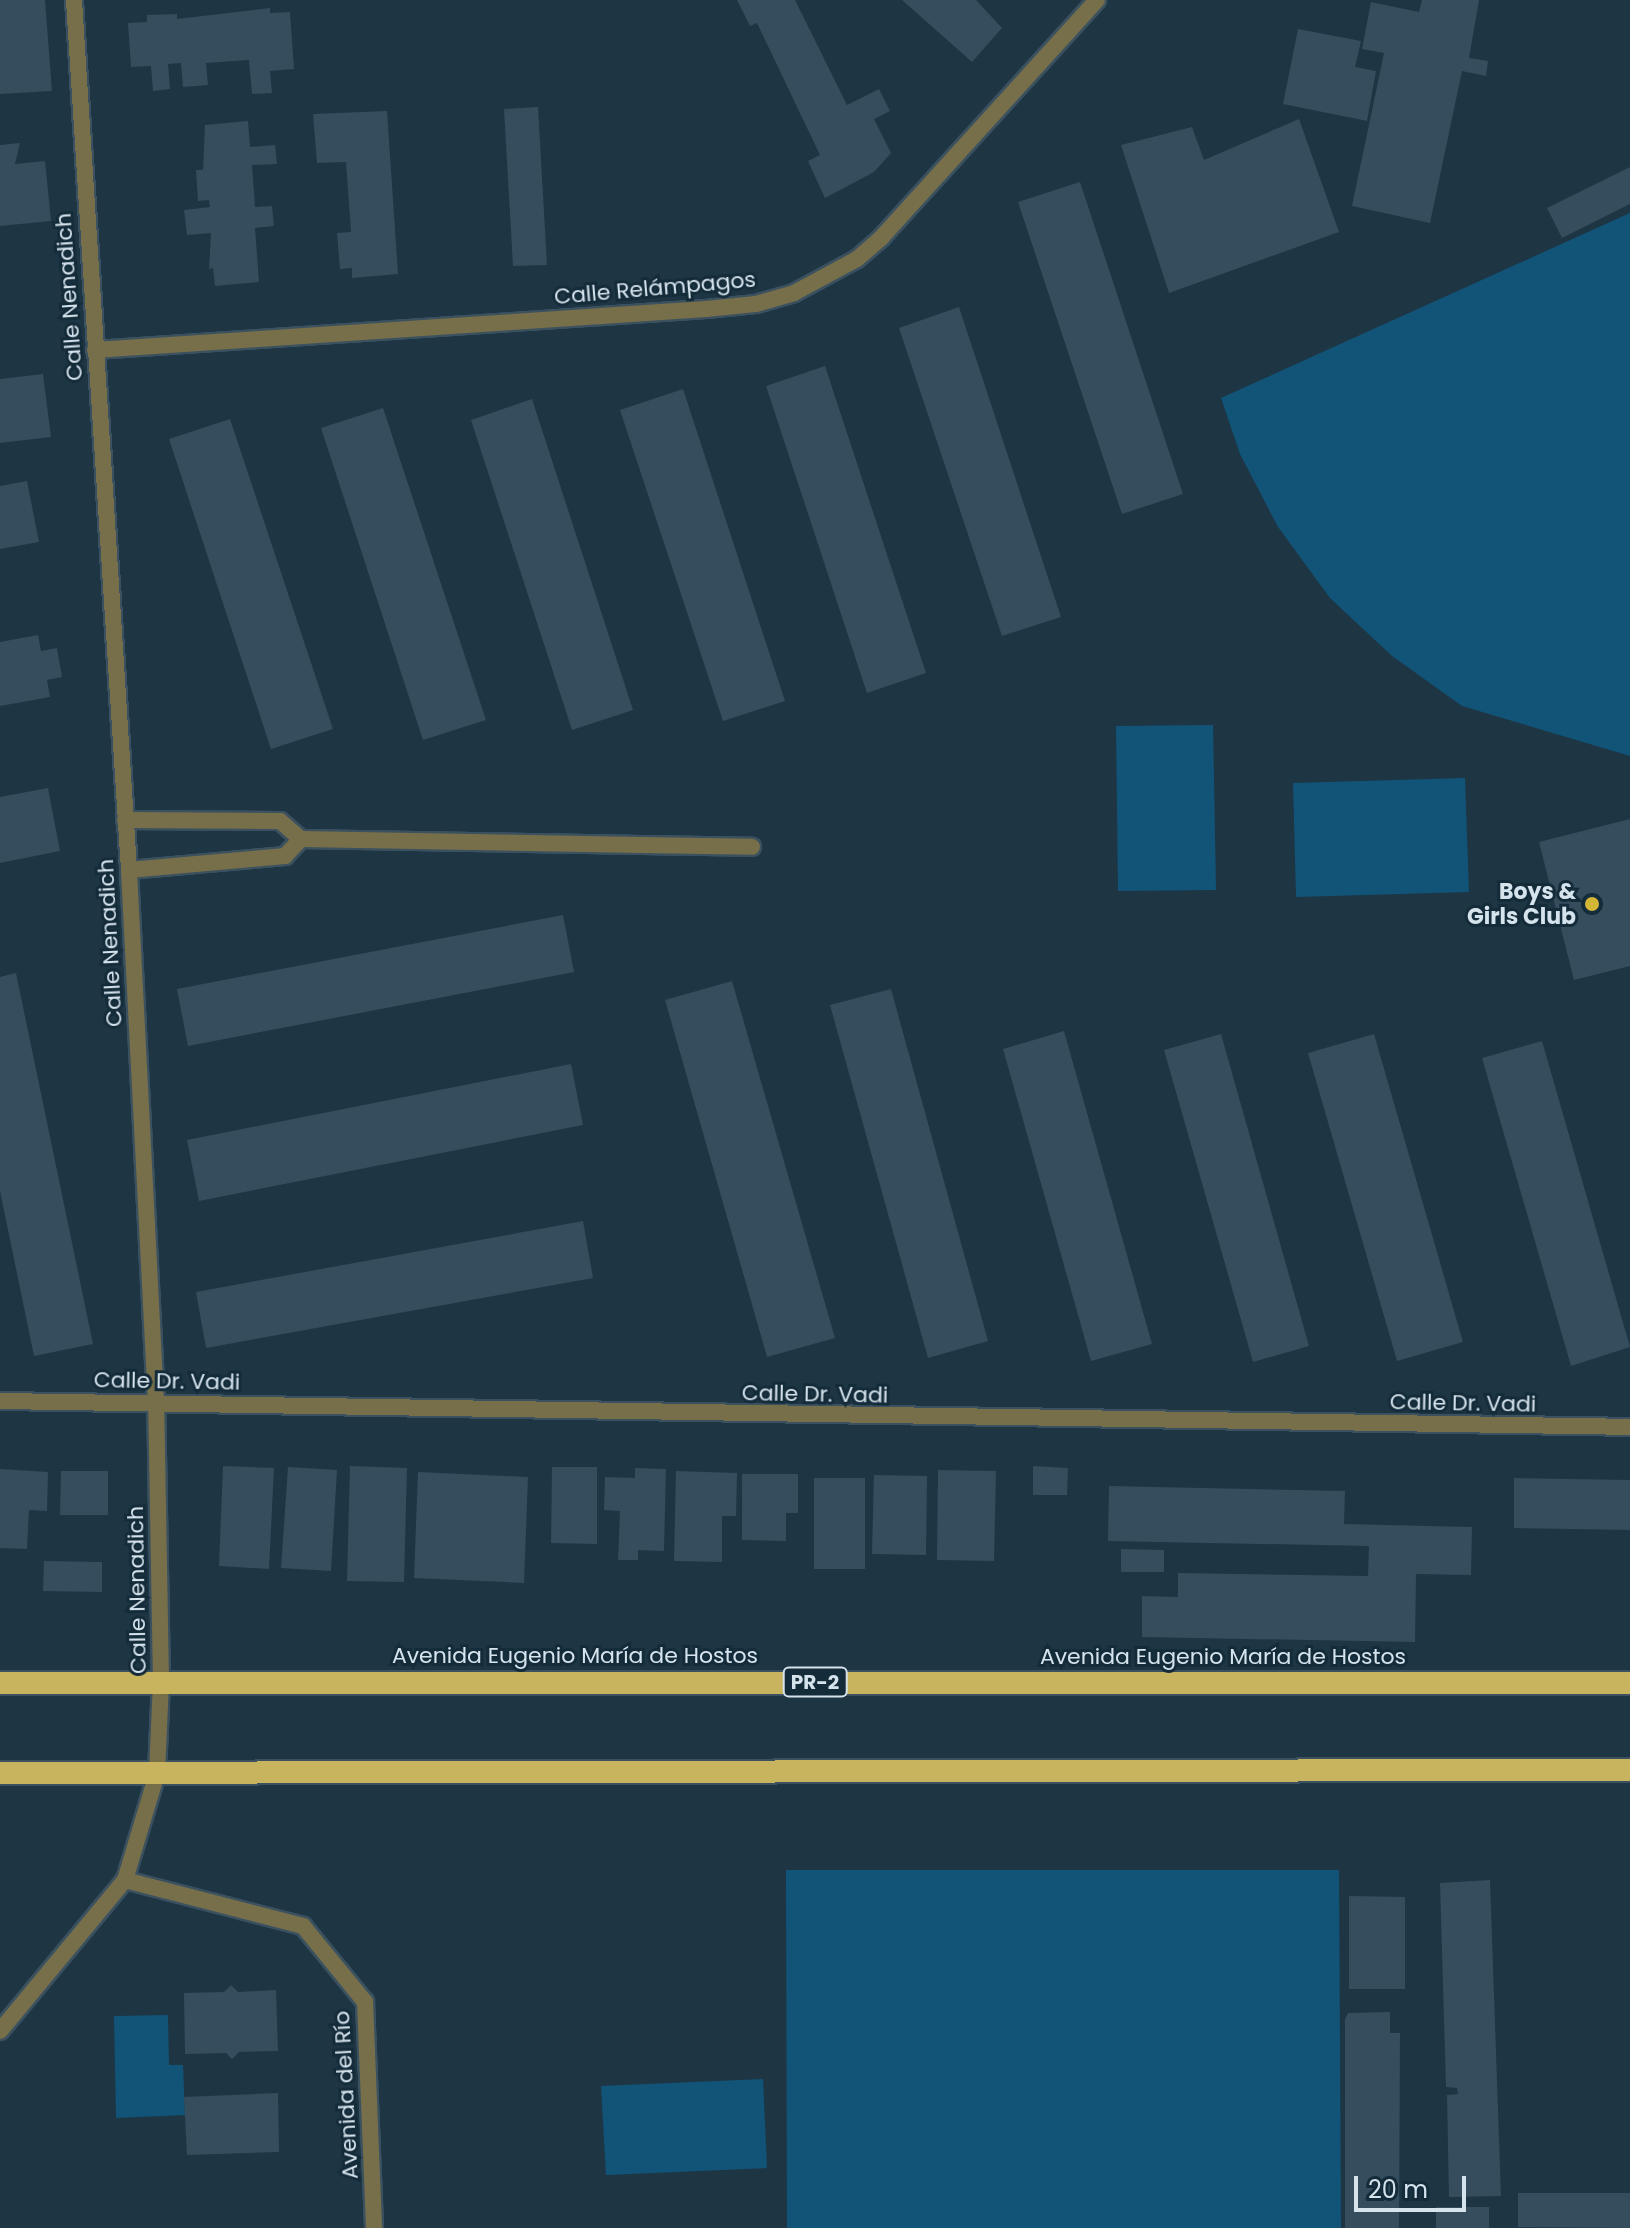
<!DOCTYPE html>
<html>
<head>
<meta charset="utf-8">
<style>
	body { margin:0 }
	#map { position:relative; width:1630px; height:2228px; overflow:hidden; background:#1e3544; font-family:Poppins,sans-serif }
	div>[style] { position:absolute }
	.green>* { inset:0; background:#115477 }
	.building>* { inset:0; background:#354d5d }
	.roads { filter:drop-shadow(2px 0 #3b515f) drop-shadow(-2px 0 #3b515f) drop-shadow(0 2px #3b515f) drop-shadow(0 -2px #3b515f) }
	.service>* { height:16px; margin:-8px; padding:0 8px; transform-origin:8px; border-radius:8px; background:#776f4a }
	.minor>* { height:16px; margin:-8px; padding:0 8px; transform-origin:8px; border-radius:8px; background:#776f4a }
	.trunk>* { height:22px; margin:-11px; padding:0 11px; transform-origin:11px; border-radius:11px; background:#c8b45e }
	.dots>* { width:22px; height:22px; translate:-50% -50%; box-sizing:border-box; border:4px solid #142b3a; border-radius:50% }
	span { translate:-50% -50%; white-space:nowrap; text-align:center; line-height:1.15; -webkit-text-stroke:6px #142b3a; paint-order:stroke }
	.shield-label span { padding:2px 6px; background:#142b3a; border:2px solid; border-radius:6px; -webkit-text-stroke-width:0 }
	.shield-label { font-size:20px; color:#d5e3ec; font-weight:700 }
	.street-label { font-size:22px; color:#d5e3ec }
	.poi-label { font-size:22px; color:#d5e3ec; font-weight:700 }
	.right { translate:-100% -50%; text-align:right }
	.scale { position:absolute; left:1354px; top:2176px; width:112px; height:36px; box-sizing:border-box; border:4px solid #d5e3ec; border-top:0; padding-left:10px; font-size:24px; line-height:28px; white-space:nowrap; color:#d5e3ec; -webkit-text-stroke:6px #142b3a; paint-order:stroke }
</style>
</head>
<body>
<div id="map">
	<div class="green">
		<i style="clip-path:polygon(1630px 213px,1630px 756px,1462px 706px,1392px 656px,1330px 598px,1278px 527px,1240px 454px,1221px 398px)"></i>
		<i style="clip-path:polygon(1213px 725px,1216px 890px,1118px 891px,1116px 726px)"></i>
		<i style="clip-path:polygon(1465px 778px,1469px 892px,1296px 897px,1293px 783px)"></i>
		<i style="clip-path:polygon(786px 1870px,1339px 1870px,1341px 2228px,787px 2228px)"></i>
		<i style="clip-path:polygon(168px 2015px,169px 2065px,183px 2065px,185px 2115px,116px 2118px,114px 2016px)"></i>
		<i style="clip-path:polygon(763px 2079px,767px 2168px,606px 2175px,601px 2086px)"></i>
	</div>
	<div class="building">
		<i style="clip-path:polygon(0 0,45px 0,52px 91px,0 94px)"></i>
		<i style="clip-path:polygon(737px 0,795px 0,847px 105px,879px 89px,890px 111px,874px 119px,891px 153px,874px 172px,825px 198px,808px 161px,820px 155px,757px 23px,750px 26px)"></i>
		<i style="clip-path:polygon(902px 0,976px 0,1002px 28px,972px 62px)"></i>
		<i style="clip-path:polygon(1422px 0,1479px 0,1469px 58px,1488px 61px,1486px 76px,1462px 71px,1430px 223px,1352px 206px,1384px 53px,1362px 49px,1371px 2px,1419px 12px)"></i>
		<i style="clip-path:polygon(270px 8px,270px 13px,290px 12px,294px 69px,270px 71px,272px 93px,252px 94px,249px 60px,206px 63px,208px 85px,183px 87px,181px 63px,168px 64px,170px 89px,153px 91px,151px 66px,131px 67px,128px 23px,147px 22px,147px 15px,177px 14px,177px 19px)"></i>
		<i style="clip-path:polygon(1298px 29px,1361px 41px,1355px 67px,1376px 71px,1367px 121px,1283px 104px)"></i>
		<i style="clip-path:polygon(538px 107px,547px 265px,513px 266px,504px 109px)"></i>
		<i style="clip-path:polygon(387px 111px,398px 274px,352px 278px,352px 268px,340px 269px,337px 233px,351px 232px,346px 162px,317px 163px,313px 114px)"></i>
		<i style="clip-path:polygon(1299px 119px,1339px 232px,1169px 293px,1121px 145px,1192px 127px,1204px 160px)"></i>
		<i style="clip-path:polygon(248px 121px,250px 147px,275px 145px,277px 164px,252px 165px,255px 207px,272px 206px,274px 226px,255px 228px,259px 282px,215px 286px,213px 268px,209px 269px,211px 233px,187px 235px,184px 210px,210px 207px,209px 200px,198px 201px,196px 170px,203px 170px,205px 125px)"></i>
		<i style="clip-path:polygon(20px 143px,15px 164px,45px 161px,51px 221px,0 226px,0 145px)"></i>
		<i style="clip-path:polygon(1630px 167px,1630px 204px,1562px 238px,1547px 208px)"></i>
		<i style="clip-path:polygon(1080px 182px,1183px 494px,1122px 514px,1018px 202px)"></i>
		<i style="clip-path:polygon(959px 307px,1061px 617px,1002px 636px,899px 328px)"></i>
		<i style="clip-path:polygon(825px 366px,926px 673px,867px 693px,766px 386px)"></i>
		<i style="clip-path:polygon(43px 374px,51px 437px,0 443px,0 379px)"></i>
		<i style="clip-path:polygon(683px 389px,785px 701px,723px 721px,620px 410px)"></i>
		<i style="clip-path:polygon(532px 399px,633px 710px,572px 730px,471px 420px)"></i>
		<i style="clip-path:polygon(383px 408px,486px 720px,423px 740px,321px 428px)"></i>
		<i style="clip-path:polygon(230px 419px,333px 729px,271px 749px,169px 439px)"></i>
		<i style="clip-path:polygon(27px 481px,39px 542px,0 549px,0 486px)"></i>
		<i style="clip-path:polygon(38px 635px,41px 651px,57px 648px,62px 677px,47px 680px,50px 697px,0 706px,0 642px)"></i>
		<i style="clip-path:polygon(48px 788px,60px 851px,0 863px,0 797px)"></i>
		<i style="clip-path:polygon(1630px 819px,1630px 966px,1574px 980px,1539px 842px)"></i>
		<i style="clip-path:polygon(563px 915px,574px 972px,188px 1046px,177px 989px)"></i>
		<i style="clip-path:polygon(16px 973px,93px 1344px,34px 1356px,0 1191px,0 977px)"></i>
		<i style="clip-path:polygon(732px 981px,835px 1338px,767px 1357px,665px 1000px)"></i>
		<i style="clip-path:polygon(891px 989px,988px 1341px,928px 1358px,830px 1005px)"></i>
		<i style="clip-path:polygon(1064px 1031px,1152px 1344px,1091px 1361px,1003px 1049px)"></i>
		<i style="clip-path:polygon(1221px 1034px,1309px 1346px,1253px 1362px,1164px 1050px)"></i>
		<i style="clip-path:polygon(1374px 1034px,1463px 1342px,1397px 1361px,1308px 1053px)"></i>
		<i style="clip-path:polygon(1542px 1041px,1630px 1347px,1571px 1366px,1482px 1058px)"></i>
		<i style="clip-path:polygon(571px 1064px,583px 1125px,199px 1201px,187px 1140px)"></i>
		<i style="clip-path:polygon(583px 1221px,593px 1278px,206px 1348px,196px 1292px)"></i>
		<i style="clip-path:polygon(223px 1466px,274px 1468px,269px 1569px,219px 1566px)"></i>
		<i style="clip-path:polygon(350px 1466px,407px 1468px,404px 1582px,347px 1581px)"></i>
		<i style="clip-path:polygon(1033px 1466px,1068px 1468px,1067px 1495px,1033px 1495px)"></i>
		<i style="clip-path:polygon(288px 1467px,337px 1470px,331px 1571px,281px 1568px)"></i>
		<i style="clip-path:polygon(552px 1467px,597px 1467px,597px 1544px,551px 1543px)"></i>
		<i style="clip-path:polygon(635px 1468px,666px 1469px,664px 1551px,638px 1550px,638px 1560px,618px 1560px,620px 1511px,604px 1510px,605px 1477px,635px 1478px)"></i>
		<i style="clip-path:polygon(0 1469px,48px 1472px,47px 1511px,29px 1510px,27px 1549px,0 1548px)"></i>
		<i style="clip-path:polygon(938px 1470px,996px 1471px,994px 1561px,937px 1560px)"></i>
		<i style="clip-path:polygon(61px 1471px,108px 1471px,108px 1515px,60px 1515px)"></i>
		<i style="clip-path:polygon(676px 1471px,737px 1473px,736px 1516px,722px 1516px,722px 1562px,674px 1561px)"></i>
		<i style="clip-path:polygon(418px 1472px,528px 1477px,524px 1583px,414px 1578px)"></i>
		<i style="clip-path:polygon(742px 1474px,798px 1474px,798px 1513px,786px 1513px,786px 1541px,742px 1540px)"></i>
		<i style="clip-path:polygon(874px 1475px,927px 1476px,926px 1555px,872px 1554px)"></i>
		<i style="clip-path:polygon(814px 1478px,865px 1478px,865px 1569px,814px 1569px)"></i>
		<i style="clip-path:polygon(1514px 1478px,1630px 1480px,1630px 1530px,1514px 1528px)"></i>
		<i style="clip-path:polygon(1109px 1486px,1345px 1491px,1344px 1524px,1472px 1527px,1471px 1575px,1416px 1574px,1415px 1642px,1142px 1637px,1142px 1596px,1178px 1597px,1178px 1573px,1368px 1576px,1369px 1546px,1108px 1541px)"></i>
		<i style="clip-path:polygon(1121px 1549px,1164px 1550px,1164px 1572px,1121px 1572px)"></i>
		<i style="clip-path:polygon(44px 1561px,102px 1562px,102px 1592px,43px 1591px)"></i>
		<i style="clip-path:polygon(1490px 1880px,1501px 2196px,1449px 2197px,1447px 2095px,1458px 2094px,1457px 2088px,1446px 2087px,1440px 1883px)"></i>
		<i style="clip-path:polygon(1349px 1896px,1405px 1897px,1405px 1989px,1349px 1989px)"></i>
		<i style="clip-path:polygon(231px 1985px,238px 1992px,276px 1990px,278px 2051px,239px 2052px,232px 2059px,226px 2053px,185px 2054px,184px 1993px,224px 1992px)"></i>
		<i style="clip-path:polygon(1390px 2012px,1390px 2033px,1400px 2033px,1399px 2228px,1345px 2228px,1345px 2019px,1348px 2013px)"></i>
		<i style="clip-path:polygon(278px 2093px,279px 2152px,187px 2155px,184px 2097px)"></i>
		<i style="clip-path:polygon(1518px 2193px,1630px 2193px,1630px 2228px,1518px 2227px)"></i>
		<i style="clip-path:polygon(1436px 2207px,1489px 2207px,1489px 2228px,1436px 2228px)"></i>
	</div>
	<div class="roads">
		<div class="service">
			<i style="left:125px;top:820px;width:155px;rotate:0.4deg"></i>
			<i style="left:280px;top:821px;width:28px;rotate:41deg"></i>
			<i style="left:301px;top:839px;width:451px;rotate:1deg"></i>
			<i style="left:129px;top:870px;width:157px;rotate:-5.1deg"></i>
			<i style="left:285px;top:856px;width:23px;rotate:-47deg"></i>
		</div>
		<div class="minor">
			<i style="left:95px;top:350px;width:612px;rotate:-3.84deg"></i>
			<i style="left:706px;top:309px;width:50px;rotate:-5.7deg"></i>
			<i style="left:756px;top:304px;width:40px;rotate:-16deg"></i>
			<i style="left:794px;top:293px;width:72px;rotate:-28.4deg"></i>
			<i style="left:857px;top:259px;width:33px;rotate:-41deg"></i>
			<i style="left:882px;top:237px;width:320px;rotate:-47.8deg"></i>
			<i style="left:0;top:1401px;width:1630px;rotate:0.91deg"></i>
			<i style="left:125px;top:1880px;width:184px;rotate:14.5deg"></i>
			<i style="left:303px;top:1926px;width:98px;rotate:50.8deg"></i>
			<i style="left:365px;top:2002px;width:226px;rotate:87.7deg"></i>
			<i style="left:0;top:2031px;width:196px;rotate:-50.4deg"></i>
			<i style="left:125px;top:1880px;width:112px;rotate:-73.3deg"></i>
			<i style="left:157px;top:1773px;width:92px;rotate:-87.5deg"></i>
			<i style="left:161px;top:1681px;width:279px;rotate:-91deg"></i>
			<i style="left:156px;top:1402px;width:533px;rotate:-92.91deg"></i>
			<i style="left:129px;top:870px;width:872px;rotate:-93.62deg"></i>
		</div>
		<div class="trunk">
			<i style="left:0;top:1683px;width:1630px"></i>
			<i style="left:0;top:1773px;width:1630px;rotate:-0.11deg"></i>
		</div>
	</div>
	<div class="dots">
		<i style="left:1592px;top:904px;background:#d2b736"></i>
	</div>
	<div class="shield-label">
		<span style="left:815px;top:1682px">PR-2</span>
	</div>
	<div class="street-label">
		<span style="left:655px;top:288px;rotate:-5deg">Calle Relámpagos</span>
		<span style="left:69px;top:297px;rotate:-94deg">Calle Nenadich</span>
		<span style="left:110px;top:943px;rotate:-93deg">Calle Nenadich</span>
		<span style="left:167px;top:1381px;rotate:1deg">Calle Dr. Vadi</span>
		<span style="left:815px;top:1394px;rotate:1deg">Calle Dr. Vadi</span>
		<span style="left:1463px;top:1403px;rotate:1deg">Calle Dr. Vadi</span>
		<span style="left:137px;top:1590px;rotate:-91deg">Calle Nenadich</span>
		<span style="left:575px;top:1656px">Avenida Eugenio María de Hostos</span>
		<span style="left:1223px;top:1657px">Avenida Eugenio María de Hostos</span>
		<span style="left:346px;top:2095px;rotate:-93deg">Avenida del Río</span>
	</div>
	<div class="poi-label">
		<span class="right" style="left:1576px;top:904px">Boys &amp;<br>Girls Club</span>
	</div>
	<div class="scale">20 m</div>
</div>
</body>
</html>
